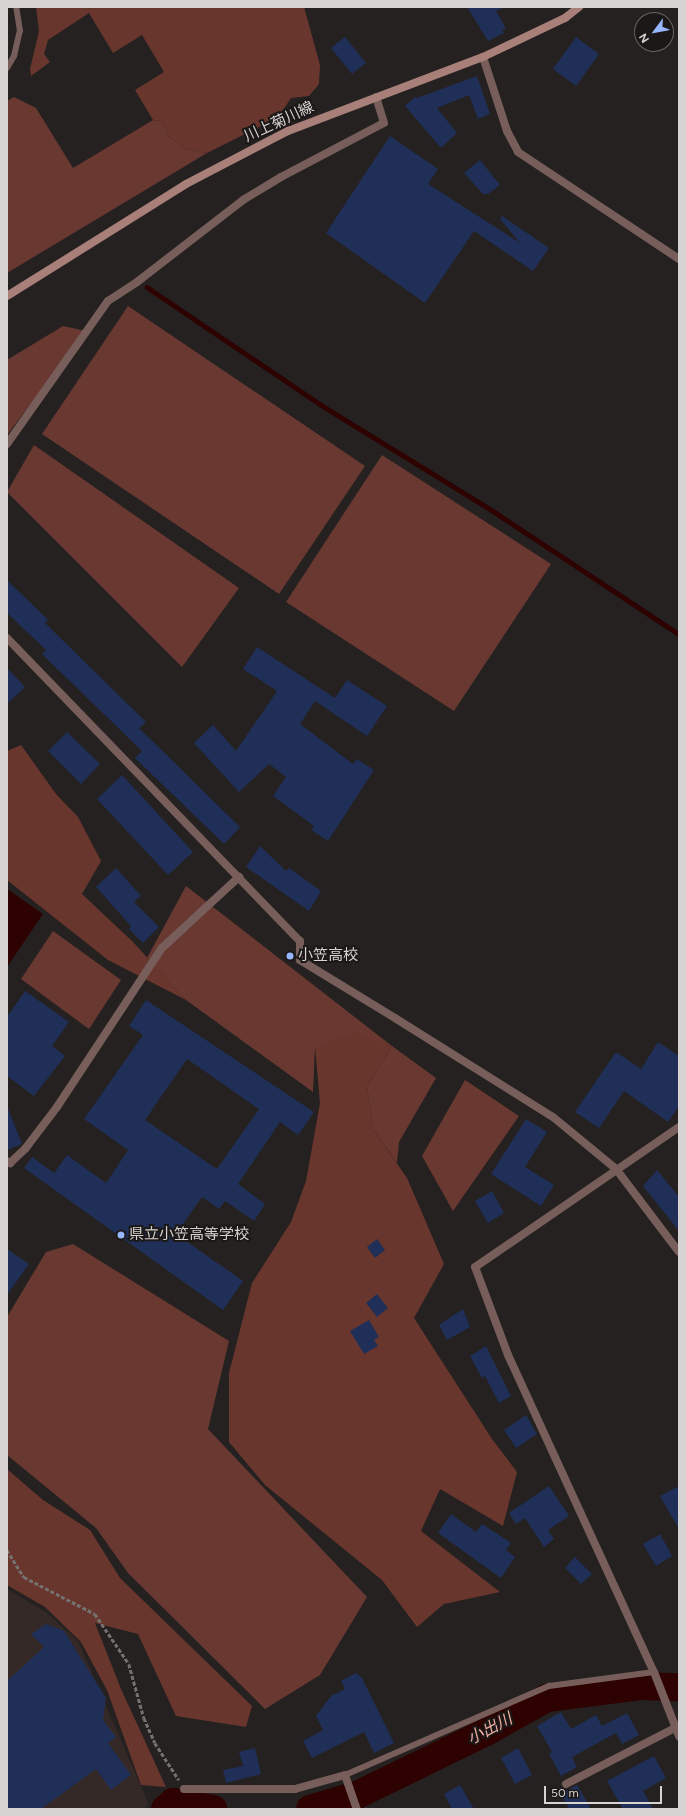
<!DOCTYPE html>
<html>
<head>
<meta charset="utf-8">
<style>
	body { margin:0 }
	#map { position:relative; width:686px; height:1816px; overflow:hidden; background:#252120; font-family:Figtree,"Noto Sans JP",sans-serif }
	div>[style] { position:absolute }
	.built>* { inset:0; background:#342927 }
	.green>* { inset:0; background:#693831 }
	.forest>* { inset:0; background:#69362e }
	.water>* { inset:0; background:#2e0201 }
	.stream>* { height:4.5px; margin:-2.25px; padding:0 2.25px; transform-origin:2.25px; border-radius:2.25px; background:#2e0201 }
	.river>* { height:28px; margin:-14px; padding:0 14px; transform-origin:14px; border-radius:14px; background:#2e0201 }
	.building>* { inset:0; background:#1f2f57 }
	.path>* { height:2.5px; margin-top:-1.25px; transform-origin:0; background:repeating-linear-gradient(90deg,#757170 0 4px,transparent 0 6px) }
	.service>* { height:6px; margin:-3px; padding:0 3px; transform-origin:3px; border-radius:3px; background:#775e5a }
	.minor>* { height:8px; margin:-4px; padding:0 4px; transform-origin:4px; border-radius:4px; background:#775e5a }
	.tertiary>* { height:8px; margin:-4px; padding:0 4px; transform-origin:4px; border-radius:4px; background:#775e5a }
	.secondary>* { height:8px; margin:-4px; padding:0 4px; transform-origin:4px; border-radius:4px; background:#a88079 }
	.dots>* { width:11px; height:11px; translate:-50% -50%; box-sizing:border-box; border:2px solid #1c1817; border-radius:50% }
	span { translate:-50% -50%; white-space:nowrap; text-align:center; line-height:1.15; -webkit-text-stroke:4px #1c1817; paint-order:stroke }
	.street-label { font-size:15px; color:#d6d3d2 }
	.poi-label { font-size:15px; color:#d6d3d2 }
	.left { translate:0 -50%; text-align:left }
	.water-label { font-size:16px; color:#f5b0a4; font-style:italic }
	.frame { position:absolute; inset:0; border:8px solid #d6d3d2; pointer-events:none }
	.north { position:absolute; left:634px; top:12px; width:40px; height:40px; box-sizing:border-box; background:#1c1817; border:1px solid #666362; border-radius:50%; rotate:238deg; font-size:11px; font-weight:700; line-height:16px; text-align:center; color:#d6d3d2 }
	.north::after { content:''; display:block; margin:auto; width:14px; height:18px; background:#96b6fd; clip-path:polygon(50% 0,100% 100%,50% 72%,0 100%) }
	.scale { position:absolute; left:544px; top:1786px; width:118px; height:18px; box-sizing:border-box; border:2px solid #d6d3d2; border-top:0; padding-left:5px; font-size:12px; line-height:14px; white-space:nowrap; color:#d6d3d2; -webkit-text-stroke:3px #1c1817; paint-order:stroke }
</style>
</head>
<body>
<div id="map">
	<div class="built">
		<i style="clip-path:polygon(7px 1589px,47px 1613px,78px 1641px,149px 1805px,144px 1809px,7px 1809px)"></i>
	</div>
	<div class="green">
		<i style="clip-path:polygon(14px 97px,36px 108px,73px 168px,153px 120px,162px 121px,169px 137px,187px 149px,207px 153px,7px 273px,7px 101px)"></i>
		<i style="clip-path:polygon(128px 306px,365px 466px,279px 594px,42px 434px)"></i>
		<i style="clip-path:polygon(63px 326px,86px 331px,7px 435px,7px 360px)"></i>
		<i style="clip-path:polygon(34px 445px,239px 588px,182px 667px,7px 492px)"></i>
		<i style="clip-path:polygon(382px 455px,551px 564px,454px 711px,286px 602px)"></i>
		<i style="clip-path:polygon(186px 886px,392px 1046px,436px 1078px,399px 1142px,397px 1163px,373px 1129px,367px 1086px,392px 1046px,315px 1047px,313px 1092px,186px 1000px,147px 958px)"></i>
		<i style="clip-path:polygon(53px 931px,121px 980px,89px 1029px,21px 979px)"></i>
		<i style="clip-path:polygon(465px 1080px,519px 1116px,453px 1211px,422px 1156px)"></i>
		<i style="clip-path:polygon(73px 1244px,229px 1341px,208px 1429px,367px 1597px,320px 1675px,265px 1709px,128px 1573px,96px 1528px,7px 1455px,7px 1317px,46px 1252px)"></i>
	</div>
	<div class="forest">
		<i style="clip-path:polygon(36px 7px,304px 7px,320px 65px,319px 84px,309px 96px,291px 98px,279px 116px,271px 121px,207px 153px,187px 149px,169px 137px,162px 121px,153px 120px,135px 90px,164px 72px,142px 35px,113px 53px,89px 13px,48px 40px,44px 54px,50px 62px,31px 76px,30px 69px,39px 31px)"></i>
		<i style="clip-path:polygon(21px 745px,56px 794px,78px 817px,101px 861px,82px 894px,133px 942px,186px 1000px,108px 960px,7px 880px,7px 751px)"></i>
		<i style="clip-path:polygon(357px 1031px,392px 1046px,367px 1086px,373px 1129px,407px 1178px,444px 1264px,414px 1318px,492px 1439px,517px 1472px,503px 1526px,440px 1489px,421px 1531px,500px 1592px,444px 1604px,417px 1627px,382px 1580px,265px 1485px,229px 1442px,229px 1373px,252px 1283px,291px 1222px,306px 1181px,320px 1103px,315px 1047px)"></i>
		<i style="clip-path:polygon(7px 1469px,43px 1500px,90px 1530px,120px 1578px,252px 1706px,246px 1727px,176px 1716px,138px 1634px,95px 1623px,121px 1689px,166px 1787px,141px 1785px,107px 1690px,81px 1642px,45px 1607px,7px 1585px)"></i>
	</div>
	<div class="water">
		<i style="clip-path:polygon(7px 889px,43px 914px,7px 967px)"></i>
	</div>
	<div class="stream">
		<i style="left:147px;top:287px;width:210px;rotate:34.1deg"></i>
		<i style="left:321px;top:405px;width:202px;rotate:31.6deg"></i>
		<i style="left:493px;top:511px;width:223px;rotate:33.5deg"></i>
	</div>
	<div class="river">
		<i style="left:165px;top:1809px;width:11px;rotate:-41deg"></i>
		<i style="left:173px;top:1802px;width:41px;rotate:9.9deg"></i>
		<i style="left:310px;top:1809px;width:49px;rotate:-16.6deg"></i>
		<i style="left:357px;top:1795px;width:146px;rotate:-26deg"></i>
		<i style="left:488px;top:1731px;width:68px;rotate:-29.2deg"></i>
		<i style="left:547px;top:1698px;width:96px;rotate:-7.2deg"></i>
		<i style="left:642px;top:1686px;width:37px;rotate:2deg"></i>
	</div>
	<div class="building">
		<i style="clip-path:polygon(467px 7px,505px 7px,496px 11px,506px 28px,502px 30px,504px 33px,488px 41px)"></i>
		<i style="clip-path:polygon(345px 37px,366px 63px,352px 74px,331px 48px)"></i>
		<i style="clip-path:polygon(576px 37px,599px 54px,576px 86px,553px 69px)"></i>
		<i style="clip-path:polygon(477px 76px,490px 114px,478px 119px,469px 95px,437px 108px,457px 133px,441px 148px,405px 106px,415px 97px,417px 98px)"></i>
		<i style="clip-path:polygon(390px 136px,438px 169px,428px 184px,520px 243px,500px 219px,502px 216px,549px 248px,533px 271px,474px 231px,425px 303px,326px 233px)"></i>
		<i style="clip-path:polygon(480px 160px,500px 185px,488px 194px,483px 194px,464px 173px)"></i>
		<i style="clip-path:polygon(7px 580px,48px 620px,45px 623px,146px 722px,139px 728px,240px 827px,224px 844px,135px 758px,142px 751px,42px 654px,46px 650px,7px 613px)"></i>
		<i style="clip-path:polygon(257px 647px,335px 698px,347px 680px,387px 706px,367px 736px,315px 701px,300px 724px,353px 764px,357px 759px,374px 770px,328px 841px,311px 830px,314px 826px,273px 796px,286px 777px,269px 764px,239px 792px,194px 743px,213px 725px,236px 751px,277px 691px,243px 669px)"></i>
		<i style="clip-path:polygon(7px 668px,25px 687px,7px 704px)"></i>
		<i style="clip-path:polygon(67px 732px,100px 764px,81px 784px,48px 751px)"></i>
		<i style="clip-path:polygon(122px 775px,193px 852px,168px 875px,97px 799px)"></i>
		<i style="clip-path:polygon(260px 846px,286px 871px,289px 868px,321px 891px,309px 911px,246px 867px)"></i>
		<i style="clip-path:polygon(116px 868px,141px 896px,134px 902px,159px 927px,143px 943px,129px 929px,131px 926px,96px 887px)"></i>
		<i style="clip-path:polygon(25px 991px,69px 1022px,52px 1046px,65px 1056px,34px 1096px,7px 1076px,7px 1017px)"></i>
		<i style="clip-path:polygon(evenodd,146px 1000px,314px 1112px,298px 1135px,280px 1122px,238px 1184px,265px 1204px,254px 1221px,225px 1201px,219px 1209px,202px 1197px,176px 1234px,243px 1281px,223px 1310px,24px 1168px,32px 1157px,54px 1173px,67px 1155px,106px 1183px,128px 1150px,84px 1119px,143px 1035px,129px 1026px,146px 1000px,187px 1059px,259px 1109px,217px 1169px,145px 1120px,187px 1059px)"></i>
		<i style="clip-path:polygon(658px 1042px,679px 1056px,679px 1106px,668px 1122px,624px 1091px,599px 1128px,575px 1112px,616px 1052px,641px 1069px)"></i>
		<i style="clip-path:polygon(7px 1106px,22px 1144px,7px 1150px)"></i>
		<i style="clip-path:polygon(526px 1119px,547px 1132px,525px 1167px,554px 1185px,541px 1206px,491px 1174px)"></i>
		<i style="clip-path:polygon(657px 1170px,679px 1197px,679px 1231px,643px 1186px)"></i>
		<i style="clip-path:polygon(492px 1191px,504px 1213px,488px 1223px,475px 1201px)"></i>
		<i style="clip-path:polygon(377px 1239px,385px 1250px,375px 1258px,367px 1247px)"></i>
		<i style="clip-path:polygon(7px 1249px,29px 1264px,7px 1295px)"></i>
		<i style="clip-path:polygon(377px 1294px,388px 1308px,377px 1317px,366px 1303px)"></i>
		<i style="clip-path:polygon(463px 1309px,470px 1327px,447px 1340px,439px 1325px)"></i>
		<i style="clip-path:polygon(369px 1320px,379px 1337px,374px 1340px,378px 1346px,364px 1354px,350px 1331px)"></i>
		<i style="clip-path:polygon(486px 1346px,511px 1396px,499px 1403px,485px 1376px,482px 1378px,470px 1356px)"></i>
		<i style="clip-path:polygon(526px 1415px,537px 1434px,516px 1448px,504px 1430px)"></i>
		<i style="clip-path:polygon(549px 1486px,569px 1516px,548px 1530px,554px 1539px,544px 1547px,525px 1518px,516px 1524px,509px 1513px)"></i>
		<i style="clip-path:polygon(679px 1486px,679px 1529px,660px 1496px)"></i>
		<i style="clip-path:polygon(451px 1514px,476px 1532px,482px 1524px,511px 1543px,506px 1550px,515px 1557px,501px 1578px,438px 1533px)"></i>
		<i style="clip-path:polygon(660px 1534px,672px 1556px,656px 1566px,643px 1544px)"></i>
		<i style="clip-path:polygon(575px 1557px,592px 1574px,581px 1584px,565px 1568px)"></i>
		<i style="clip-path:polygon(46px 1624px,64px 1631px,106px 1698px,103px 1720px,116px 1737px,108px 1743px,131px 1775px,111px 1790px,96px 1769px,41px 1809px,7px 1809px,7px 1681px,44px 1647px,31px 1634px)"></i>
		<i style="clip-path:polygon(356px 1673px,362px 1678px,394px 1743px,374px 1753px,364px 1732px,312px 1758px,303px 1741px,323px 1730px,316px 1716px,331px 1696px,345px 1689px,341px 1681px)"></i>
		<i style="clip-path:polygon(561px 1712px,571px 1729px,596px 1715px,602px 1726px,627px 1713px,639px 1735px,622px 1744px,616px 1733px,572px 1757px,577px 1767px,561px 1776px,549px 1754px,552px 1752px,537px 1726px)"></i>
		<i style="clip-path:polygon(255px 1748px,261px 1774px,226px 1783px,223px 1770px,243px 1766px,239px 1752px)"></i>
		<i style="clip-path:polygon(518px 1748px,532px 1775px,515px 1784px,501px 1758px)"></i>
		<i style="clip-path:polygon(654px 1756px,666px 1778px,643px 1791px,653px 1809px,623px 1809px,607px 1781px)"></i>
		<i style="clip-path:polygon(460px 1785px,474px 1809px,452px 1809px,444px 1794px)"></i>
		<i style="clip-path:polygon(577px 1785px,591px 1809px,569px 1809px,561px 1794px)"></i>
	</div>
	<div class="path">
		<i style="left:7px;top:1550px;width:32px;rotate:58deg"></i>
		<i style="left:24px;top:1577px;width:80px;rotate:27.5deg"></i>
		<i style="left:95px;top:1614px;width:60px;rotate:55.8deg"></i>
		<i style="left:129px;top:1664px;width:56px;rotate:74.5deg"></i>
		<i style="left:144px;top:1718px;width:27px;rotate:66deg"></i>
		<i style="left:155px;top:1743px;width:44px;rotate:57deg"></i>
	</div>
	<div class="service">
		<i style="left:7px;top:68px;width:14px;rotate:-60deg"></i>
		<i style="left:14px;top:56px;width:26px;rotate:-77deg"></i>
		<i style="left:20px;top:31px;width:24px;rotate:-99deg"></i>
		<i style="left:345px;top:1775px;width:223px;rotate:-23.6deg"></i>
		<i style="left:549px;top:1686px;width:106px;rotate:-7.6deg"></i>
	</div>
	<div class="minor">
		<i style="left:483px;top:57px;width:78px;rotate:72deg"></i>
		<i style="left:507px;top:131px;width:24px;rotate:62deg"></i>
		<i style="left:518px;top:152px;width:193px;rotate:33.6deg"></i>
		<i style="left:7px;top:444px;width:175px;rotate:-54.8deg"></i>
		<i style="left:108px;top:301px;width:35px;rotate:-33deg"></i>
		<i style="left:137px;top:282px;width:134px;rotate:-37.7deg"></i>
		<i style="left:243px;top:200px;width:44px;rotate:-31.2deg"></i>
		<i style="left:281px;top:177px;width:116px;rotate:-27.7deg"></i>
		<i style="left:384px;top:123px;width:27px;rotate:-107deg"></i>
		<i style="left:7px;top:638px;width:421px;rotate:46deg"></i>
		<i style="left:300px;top:941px;width:19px;rotate:90deg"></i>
		<i style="left:300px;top:960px;width:111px;rotate:31.4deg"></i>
		<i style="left:679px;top:1127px;width:247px;rotate:145.5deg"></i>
		<i style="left:475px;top:1267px;width:94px;rotate:69.4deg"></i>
		<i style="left:508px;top:1355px;width:349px;rotate:65.3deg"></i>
		<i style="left:654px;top:1672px;width:69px;rotate:68.7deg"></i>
		<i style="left:7px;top:1161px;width:4px;rotate:34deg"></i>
		<i style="left:10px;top:1163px;width:21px;rotate:-43deg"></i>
		<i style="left:25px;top:1149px;width:53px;rotate:-52.7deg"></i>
		<i style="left:57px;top:1107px;width:191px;rotate:-56.6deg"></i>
		<i style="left:162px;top:948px;width:105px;rotate:-42.7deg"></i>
		<i style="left:566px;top:1784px;width:123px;rotate:-27.2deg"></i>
		<i style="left:184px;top:1789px;width:111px"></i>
		<i style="left:295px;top:1789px;width:52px;rotate:-15.6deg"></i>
		<i style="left:345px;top:1775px;width:36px;rotate:71deg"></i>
	</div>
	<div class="tertiary">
		<i style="left:395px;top:1018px;width:186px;rotate:32.1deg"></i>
		<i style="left:553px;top:1117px;width:82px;rotate:39.5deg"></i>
		<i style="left:616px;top:1169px;width:104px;rotate:52.8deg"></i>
	</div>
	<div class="secondary">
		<i style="left:7px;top:296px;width:211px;rotate:-32deg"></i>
		<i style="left:186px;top:184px;width:115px;rotate:-27.5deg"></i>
		<i style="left:288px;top:131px;width:209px;rotate:-20.8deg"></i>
		<i style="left:483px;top:57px;width:91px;rotate:-25.4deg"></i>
		<i style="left:565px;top:18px;width:18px;rotate:-38deg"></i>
	</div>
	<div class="dots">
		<i style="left:290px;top:956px;background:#96b6fd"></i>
		<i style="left:121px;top:1235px;background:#96b6fd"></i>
	</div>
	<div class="street-label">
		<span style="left:279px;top:122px;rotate:-25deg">川上菊川線</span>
	</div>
	<div class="poi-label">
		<span class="left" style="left:298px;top:956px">小笠高校</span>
		<span class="left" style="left:129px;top:1235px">県立小笠高等学校</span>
	</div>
	<div class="water-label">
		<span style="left:490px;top:1729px;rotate:-28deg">小出川</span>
	</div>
	<div class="frame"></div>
	<div class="north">N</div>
	<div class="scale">50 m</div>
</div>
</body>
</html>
